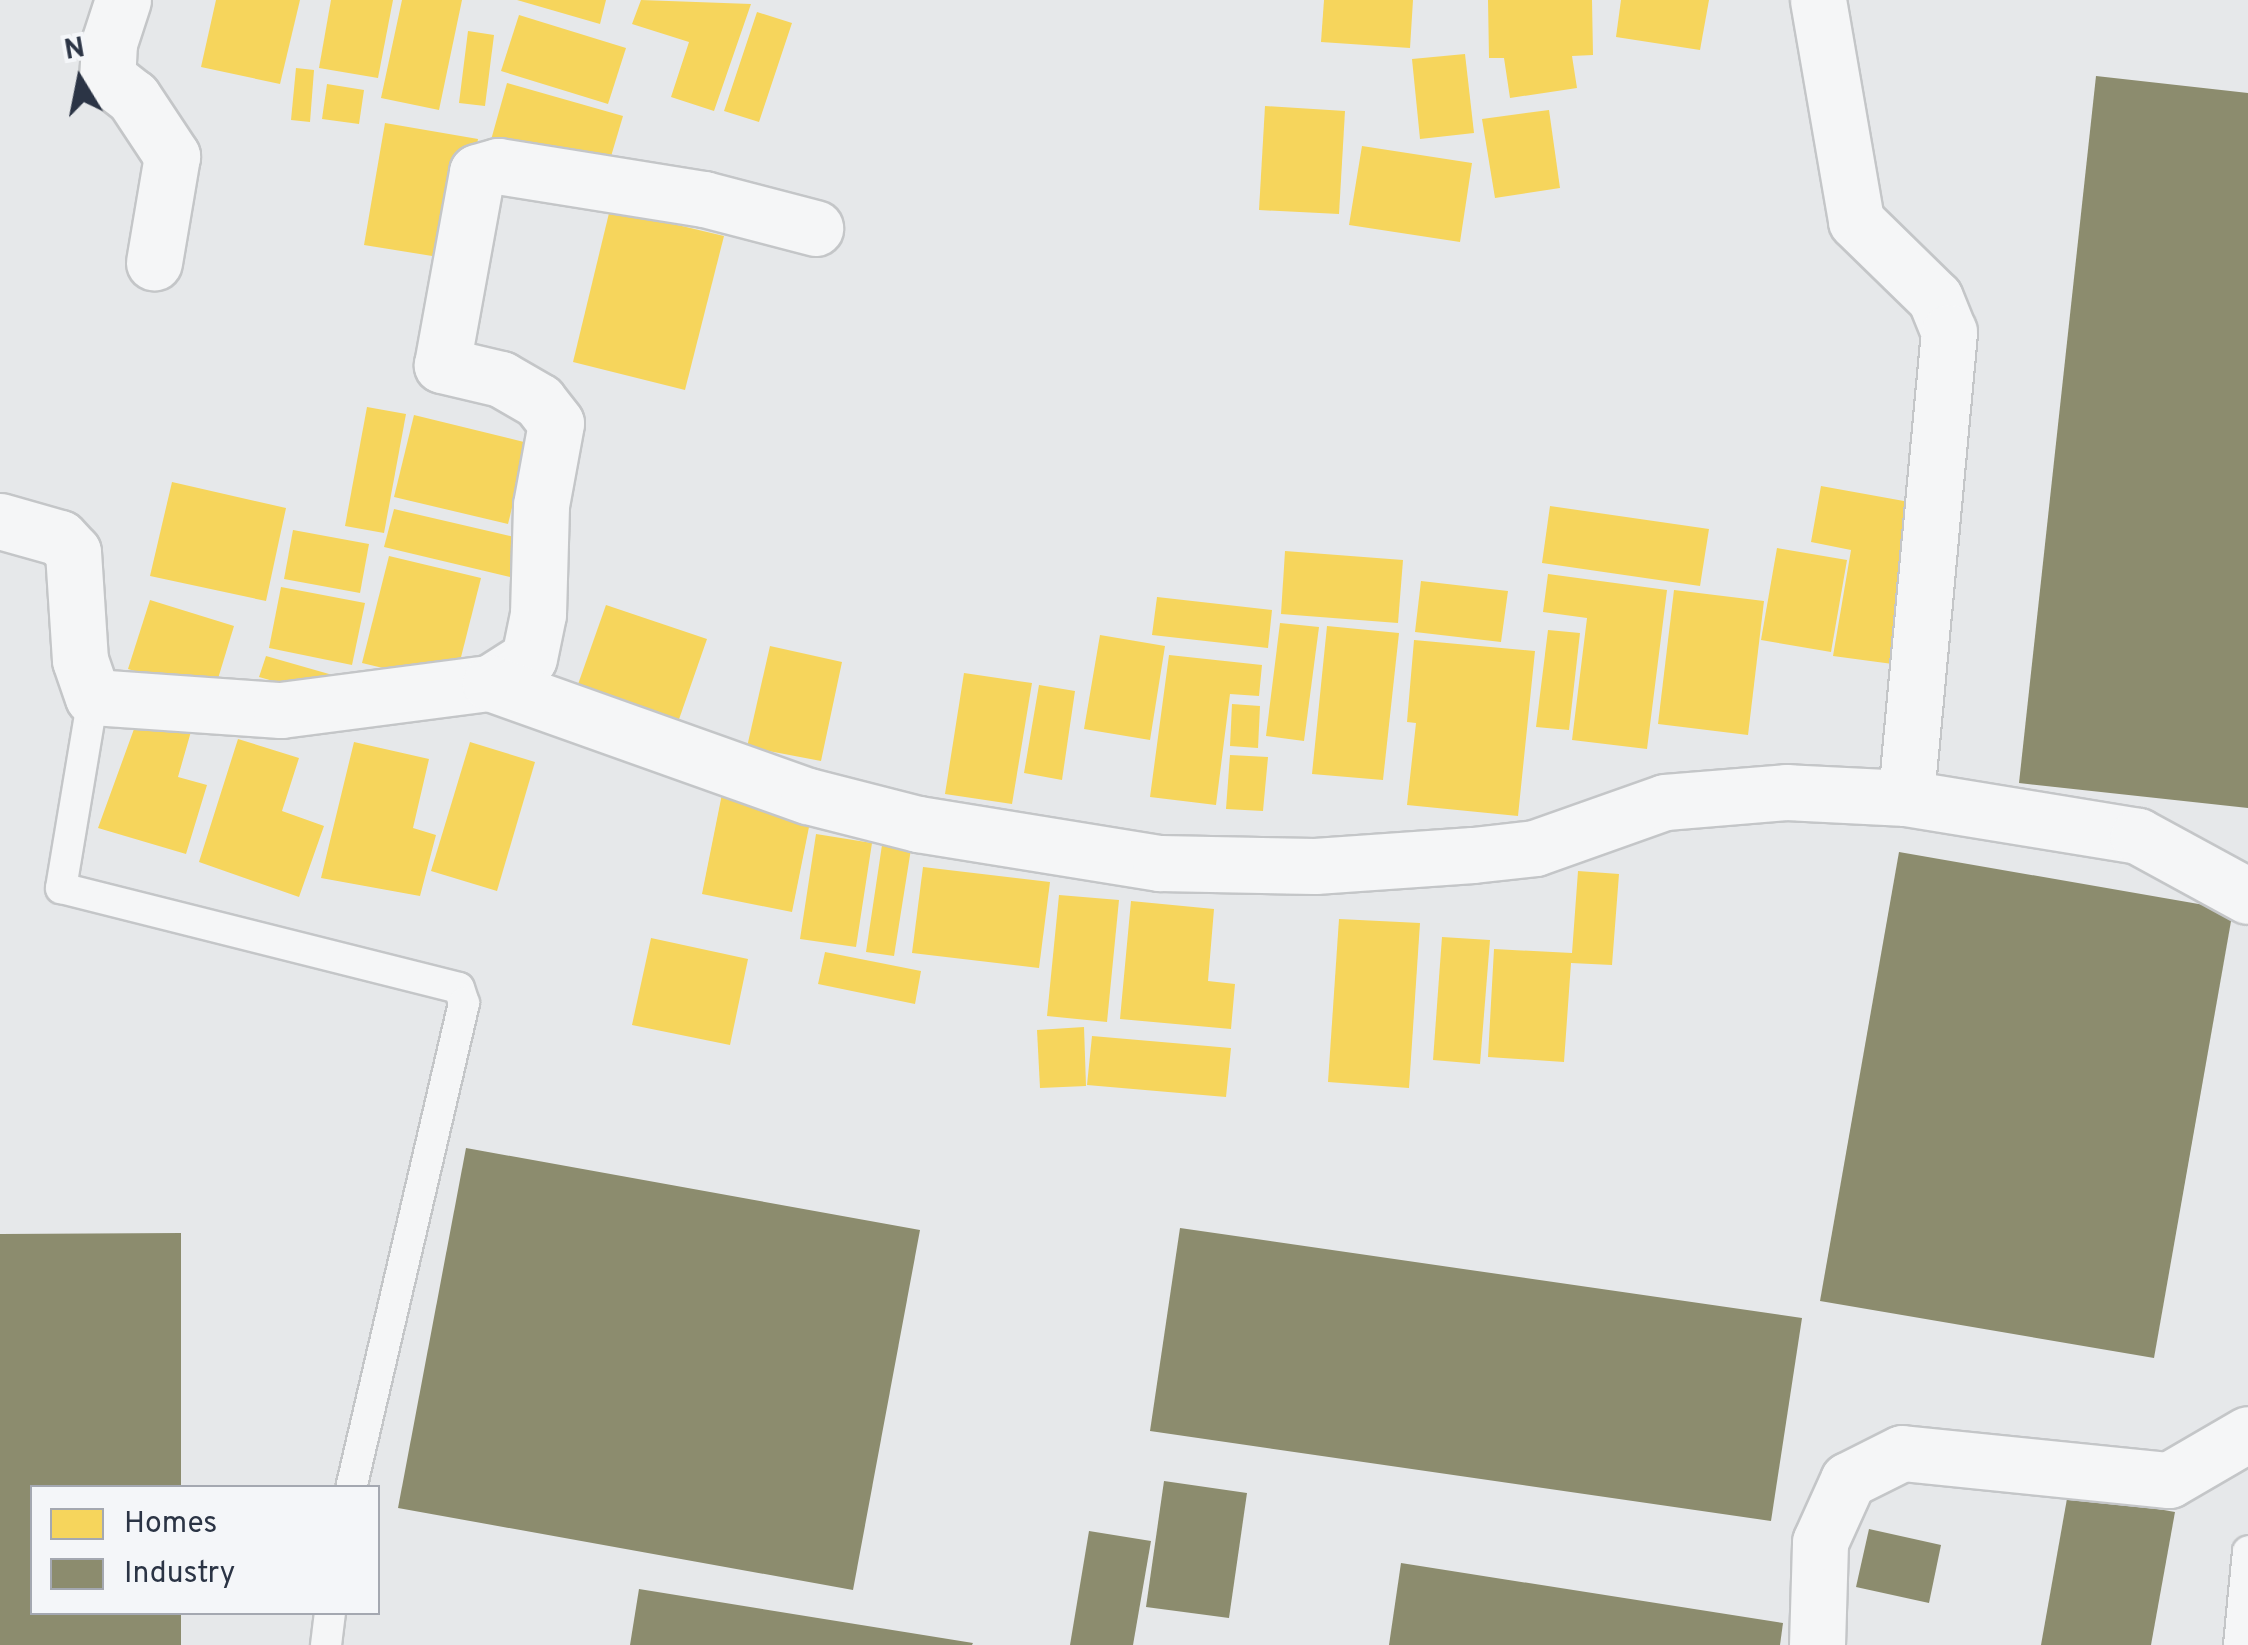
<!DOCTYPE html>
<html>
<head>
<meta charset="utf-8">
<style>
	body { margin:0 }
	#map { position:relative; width:2248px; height:1645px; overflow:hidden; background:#e6e8ea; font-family:Overpass,sans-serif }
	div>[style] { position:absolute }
	.homes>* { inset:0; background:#f6d55c }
	.industry>* { inset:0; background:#8c8c6e }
	.roads { filter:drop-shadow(2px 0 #c4c6c8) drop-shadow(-2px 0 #c4c6c8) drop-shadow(0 2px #c4c6c8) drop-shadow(0 -2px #c4c6c8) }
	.service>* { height:30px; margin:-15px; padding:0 15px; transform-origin:15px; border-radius:15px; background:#f5f6f7 }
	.minor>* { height:55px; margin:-27.5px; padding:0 27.5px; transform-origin:27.5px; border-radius:27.5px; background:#f5f6f7 }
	span { translate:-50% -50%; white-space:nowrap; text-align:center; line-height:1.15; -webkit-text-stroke:10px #f4f6f9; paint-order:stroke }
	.legend { position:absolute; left:30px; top:1485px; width:350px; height:130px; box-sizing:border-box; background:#f4f6f9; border:2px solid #a4a8b1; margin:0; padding:12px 18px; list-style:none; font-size:30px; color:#2b3445 }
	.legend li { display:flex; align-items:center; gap:20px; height:50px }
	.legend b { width:50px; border:2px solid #a4a8b1 }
	.north { position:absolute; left:30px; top:30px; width:100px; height:100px; -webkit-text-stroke:8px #f4f6f9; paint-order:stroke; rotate:350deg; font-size:28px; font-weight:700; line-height:40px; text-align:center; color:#2b3445 }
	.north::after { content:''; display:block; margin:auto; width:35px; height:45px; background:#2b3445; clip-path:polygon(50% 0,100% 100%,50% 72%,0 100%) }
</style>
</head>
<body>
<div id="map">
	<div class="homes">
		<i style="clip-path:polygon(216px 0,300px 0,280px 84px,201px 67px)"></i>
		<i style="clip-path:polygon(331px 0,393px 0,378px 78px,319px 68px)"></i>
		<i style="clip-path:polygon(402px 0,462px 0,439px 110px,381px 98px)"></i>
		<i style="clip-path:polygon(517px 0,606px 0,600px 24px)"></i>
		<i style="clip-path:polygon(641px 0,751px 4px,714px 111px,671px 97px,689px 42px,632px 24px)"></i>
		<i style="clip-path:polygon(1324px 0,1413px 0,1410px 48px,1321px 42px)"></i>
		<i style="clip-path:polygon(1488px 0,1592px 0,1593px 55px,1572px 56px,1577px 88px,1510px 98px,1504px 58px,1489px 58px)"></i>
		<i style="clip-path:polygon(1621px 0,1709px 0,1700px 50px,1616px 37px)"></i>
		<i style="clip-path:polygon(757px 12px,792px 23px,759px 122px,724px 111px)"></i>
		<i style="clip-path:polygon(519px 15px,626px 48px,608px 104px,501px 71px)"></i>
		<i style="clip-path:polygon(468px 31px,494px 35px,485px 106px,459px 103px)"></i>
		<i style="clip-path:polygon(1465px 54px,1474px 133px,1420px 139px,1412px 59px)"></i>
		<i style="clip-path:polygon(296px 68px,314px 70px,310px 122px,291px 120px)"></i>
		<i style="clip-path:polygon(507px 83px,623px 116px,604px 180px,489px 147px)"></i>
		<i style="clip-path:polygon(327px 84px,364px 90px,359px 124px,322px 119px)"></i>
		<i style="clip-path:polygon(1265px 106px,1345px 111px,1339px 214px,1259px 210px)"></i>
		<i style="clip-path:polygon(1549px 110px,1560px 188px,1495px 198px,1482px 119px)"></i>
		<i style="clip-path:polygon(385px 123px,478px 139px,457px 260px,364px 245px)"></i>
		<i style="clip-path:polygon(1362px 146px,1472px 163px,1460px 242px,1349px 225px)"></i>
		<i style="clip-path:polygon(610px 209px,724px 236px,685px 390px,573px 362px)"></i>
		<i style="clip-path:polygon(367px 407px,406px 414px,384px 533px,345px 526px)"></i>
		<i style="clip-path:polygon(414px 415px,528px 443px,508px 524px,394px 497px)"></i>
		<i style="clip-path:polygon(172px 482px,286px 508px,266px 601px,150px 576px)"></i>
		<i style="clip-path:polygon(1821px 486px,1926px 505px,1900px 665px,1833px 656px,1851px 550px,1811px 542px)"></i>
		<i style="clip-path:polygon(1550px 506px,1709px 529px,1700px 586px,1542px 563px)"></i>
		<i style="clip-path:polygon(394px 509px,519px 538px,510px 577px,384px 547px)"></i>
		<i style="clip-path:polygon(293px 530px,369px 544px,360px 593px,284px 579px)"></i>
		<i style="clip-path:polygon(1777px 548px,1847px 560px,1831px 652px,1761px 640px)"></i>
		<i style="clip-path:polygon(1285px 551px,1403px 560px,1398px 623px,1281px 614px)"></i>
		<i style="clip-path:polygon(389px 556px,481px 578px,454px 685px,362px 663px)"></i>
		<i style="clip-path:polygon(1548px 574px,1667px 590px,1647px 749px,1572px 740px,1587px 618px,1543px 612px)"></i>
		<i style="clip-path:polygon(1421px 581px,1508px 591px,1501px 642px,1415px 632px)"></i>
		<i style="clip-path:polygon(281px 587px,365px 603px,352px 665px,269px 648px)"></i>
		<i style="clip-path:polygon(1674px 590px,1764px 601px,1748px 735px,1658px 724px)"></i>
		<i style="clip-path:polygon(1157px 597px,1272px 610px,1268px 648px,1152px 635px)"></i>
		<i style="clip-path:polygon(150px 600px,234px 626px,213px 695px,128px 669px)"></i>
		<i style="clip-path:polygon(606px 605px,707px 639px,677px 725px,576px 690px)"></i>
		<i style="clip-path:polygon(1280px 623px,1319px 627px,1304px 741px,1266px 736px)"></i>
		<i style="clip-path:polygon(1327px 626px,1399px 633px,1383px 780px,1312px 774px)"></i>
		<i style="clip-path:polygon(1548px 630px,1580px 633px,1569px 730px,1536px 727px)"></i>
		<i style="clip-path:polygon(1100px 635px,1165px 646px,1150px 740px,1084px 729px)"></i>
		<i style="clip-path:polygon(1414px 640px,1535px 651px,1518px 816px,1407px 805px,1416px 723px,1407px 722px)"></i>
		<i style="clip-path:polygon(770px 646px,842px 662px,821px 761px,747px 747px)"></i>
		<i style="clip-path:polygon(1169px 655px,1262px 665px,1259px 696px,1230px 694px,1216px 805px,1150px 797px)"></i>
		<i style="clip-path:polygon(266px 656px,343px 678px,337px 699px,259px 677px)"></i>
		<i style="clip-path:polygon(964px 673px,1032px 683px,1012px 804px,945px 794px)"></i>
		<i style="clip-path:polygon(1039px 685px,1075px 691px,1062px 780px,1024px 773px)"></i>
		<i style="clip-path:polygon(1232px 704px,1260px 706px,1258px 748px,1230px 746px)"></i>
		<i style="clip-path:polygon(142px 707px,194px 721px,178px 777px,207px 785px,186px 854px,98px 828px)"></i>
		<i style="clip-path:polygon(238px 739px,299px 758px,282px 811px,324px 826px,299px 897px,199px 862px)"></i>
		<i style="clip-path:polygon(354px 742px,429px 759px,413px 828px,436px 835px,420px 896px,321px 878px)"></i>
		<i style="clip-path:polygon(470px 742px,535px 762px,497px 891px,431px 871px)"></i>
		<i style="clip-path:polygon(1230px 755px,1268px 757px,1263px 811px,1226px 809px)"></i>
		<i style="clip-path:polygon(722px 794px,812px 812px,792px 912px,702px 894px)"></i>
		<i style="clip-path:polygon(816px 834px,872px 843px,856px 947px,800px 939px)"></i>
		<i style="clip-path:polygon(882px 845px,911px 849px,894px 956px,866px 952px)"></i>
		<i style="clip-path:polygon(923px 867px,1050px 882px,1039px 968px,912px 953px)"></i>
		<i style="clip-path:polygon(1578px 871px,1619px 874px,1612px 965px,1571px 963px,1564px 1062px,1488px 1057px,1494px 949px,1572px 953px)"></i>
		<i style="clip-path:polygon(1059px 895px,1119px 900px,1107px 1022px,1047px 1016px)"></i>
		<i style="clip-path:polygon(1131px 901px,1214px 909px,1208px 981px,1235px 984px,1231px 1029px,1120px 1019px)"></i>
		<i style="clip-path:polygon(1339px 919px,1420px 923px,1409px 1088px,1328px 1082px)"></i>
		<i style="clip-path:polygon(1442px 937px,1490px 940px,1480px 1064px,1433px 1060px)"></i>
		<i style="clip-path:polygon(651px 938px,748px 959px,730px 1045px,632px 1025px)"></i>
		<i style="clip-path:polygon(825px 952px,921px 971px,915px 1004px,818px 984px)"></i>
		<i style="clip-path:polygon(1084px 1027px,1086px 1086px,1040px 1088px,1037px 1030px)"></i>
		<i style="clip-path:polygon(1092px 1036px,1231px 1048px,1226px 1097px,1087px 1085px)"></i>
	</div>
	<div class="industry">
		<i style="clip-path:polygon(2096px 76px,2248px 93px,2248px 808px,2019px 783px)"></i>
		<i style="clip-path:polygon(1899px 852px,2233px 910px,2154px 1358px,1820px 1301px)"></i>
		<i style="clip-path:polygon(466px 1148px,920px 1230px,853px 1590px,398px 1508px)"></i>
		<i style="clip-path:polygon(1180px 1228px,1802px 1318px,1771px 1521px,1150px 1431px)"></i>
		<i style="clip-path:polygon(181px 1233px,181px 1488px,32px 1488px,32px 1612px,181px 1612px,181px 1645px,0 1645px,0 1234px)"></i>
		<i style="clip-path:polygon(1164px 1481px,1247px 1493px,1229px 1618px,1146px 1607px)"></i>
		<i style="clip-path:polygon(2068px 1493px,2175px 1512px,2151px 1645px,2041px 1645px)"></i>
		<i style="clip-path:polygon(1869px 1529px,1941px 1545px,1929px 1603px,1856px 1587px)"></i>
		<i style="clip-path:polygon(1089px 1531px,1151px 1541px,1133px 1645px,1070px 1645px)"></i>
		<i style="clip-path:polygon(1401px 1563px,1783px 1623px,1780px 1645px,1389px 1645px)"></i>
		<i style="clip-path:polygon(639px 1589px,973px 1643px,972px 1645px,630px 1645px)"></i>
	</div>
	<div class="roads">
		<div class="service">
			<i style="left:93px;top:697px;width:194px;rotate:99.5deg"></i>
			<i style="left:61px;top:888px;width:410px;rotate:14.1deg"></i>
			<i style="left:459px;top:988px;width:16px;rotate:72deg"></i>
			<i style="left:464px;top:1003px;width:498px;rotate:103.1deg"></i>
			<i style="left:326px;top:1645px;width:33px;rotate:-83deg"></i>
			<i style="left:2239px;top:1645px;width:94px;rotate:-84.5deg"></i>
		</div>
		<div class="minor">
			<i style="left:123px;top:0;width:45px;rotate:108deg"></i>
			<i style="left:109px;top:43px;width:34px;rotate:93deg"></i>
			<i style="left:107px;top:77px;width:33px;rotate:38deg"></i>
			<i style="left:133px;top:97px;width:71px;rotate:56.5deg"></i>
			<i style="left:172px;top:156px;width:108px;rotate:99.6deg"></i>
			<i style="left:1818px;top:0;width:224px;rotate:80.2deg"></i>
			<i style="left:1856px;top:221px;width:110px;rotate:44.3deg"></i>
			<i style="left:1935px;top:298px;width:37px;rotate:68deg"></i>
			<i style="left:1949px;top:332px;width:468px;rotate:95.3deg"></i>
			<i style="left:0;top:521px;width:62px;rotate:15.8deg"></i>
			<i style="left:60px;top:538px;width:19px;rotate:47deg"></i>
			<i style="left:73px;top:552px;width:108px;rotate:86.3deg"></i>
			<i style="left:80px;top:660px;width:39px;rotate:71deg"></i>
			<i style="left:93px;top:697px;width:188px;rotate:4deg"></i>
			<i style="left:281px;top:710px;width:211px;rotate:-7.4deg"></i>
			<i style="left:490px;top:683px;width:46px;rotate:-32.7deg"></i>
			<i style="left:529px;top:658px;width:45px;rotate:-78.4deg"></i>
			<i style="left:538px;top:614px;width:109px;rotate:-88.4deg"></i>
			<i style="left:541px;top:505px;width:83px;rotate:-79.6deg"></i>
			<i style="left:556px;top:423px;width:28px;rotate:-128deg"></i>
			<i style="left:539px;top:401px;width:44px;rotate:-149.9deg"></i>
			<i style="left:501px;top:379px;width:61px;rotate:-166.7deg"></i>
			<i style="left:442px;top:365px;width:196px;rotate:-79.7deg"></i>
			<i style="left:477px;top:172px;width:22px;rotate:-16deg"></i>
			<i style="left:498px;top:166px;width:209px;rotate:9.1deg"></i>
			<i style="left:704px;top:199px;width:115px;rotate:14.6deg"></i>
			<i style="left:490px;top:683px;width:337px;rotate:19.6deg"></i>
			<i style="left:808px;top:796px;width:114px;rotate:14.3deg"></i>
			<i style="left:918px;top:824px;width:245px;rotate:9.2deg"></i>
			<i style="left:1160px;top:863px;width:155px;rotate:1.1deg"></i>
			<i style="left:1315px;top:866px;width:158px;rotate:-4deg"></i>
			<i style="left:1473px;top:855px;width:62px;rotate:-6.4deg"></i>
			<i style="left:1535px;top:848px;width:138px;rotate:-19.5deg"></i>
			<i style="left:1665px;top:802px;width:121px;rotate:-4.7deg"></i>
			<i style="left:1786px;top:792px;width:120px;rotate:2.9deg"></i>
			<i style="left:1906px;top:798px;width:235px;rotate:9.3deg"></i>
			<i style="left:2138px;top:836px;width:125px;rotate:28.6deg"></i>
			<i style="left:1817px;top:1645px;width:103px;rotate:-88.3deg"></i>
			<i style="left:1820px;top:1542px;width:68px;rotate:-65.7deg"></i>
			<i style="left:1848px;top:1480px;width:60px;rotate:-26.6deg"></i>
			<i style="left:1902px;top:1453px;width:268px;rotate:5.8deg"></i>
			<i style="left:2169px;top:1480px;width:91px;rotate:-30.2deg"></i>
		</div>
	</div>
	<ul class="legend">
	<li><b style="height:28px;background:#f6d55c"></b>Homes</li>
	<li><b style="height:28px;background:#8c8c6e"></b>Industry</li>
	</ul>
	<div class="north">N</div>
</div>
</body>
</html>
